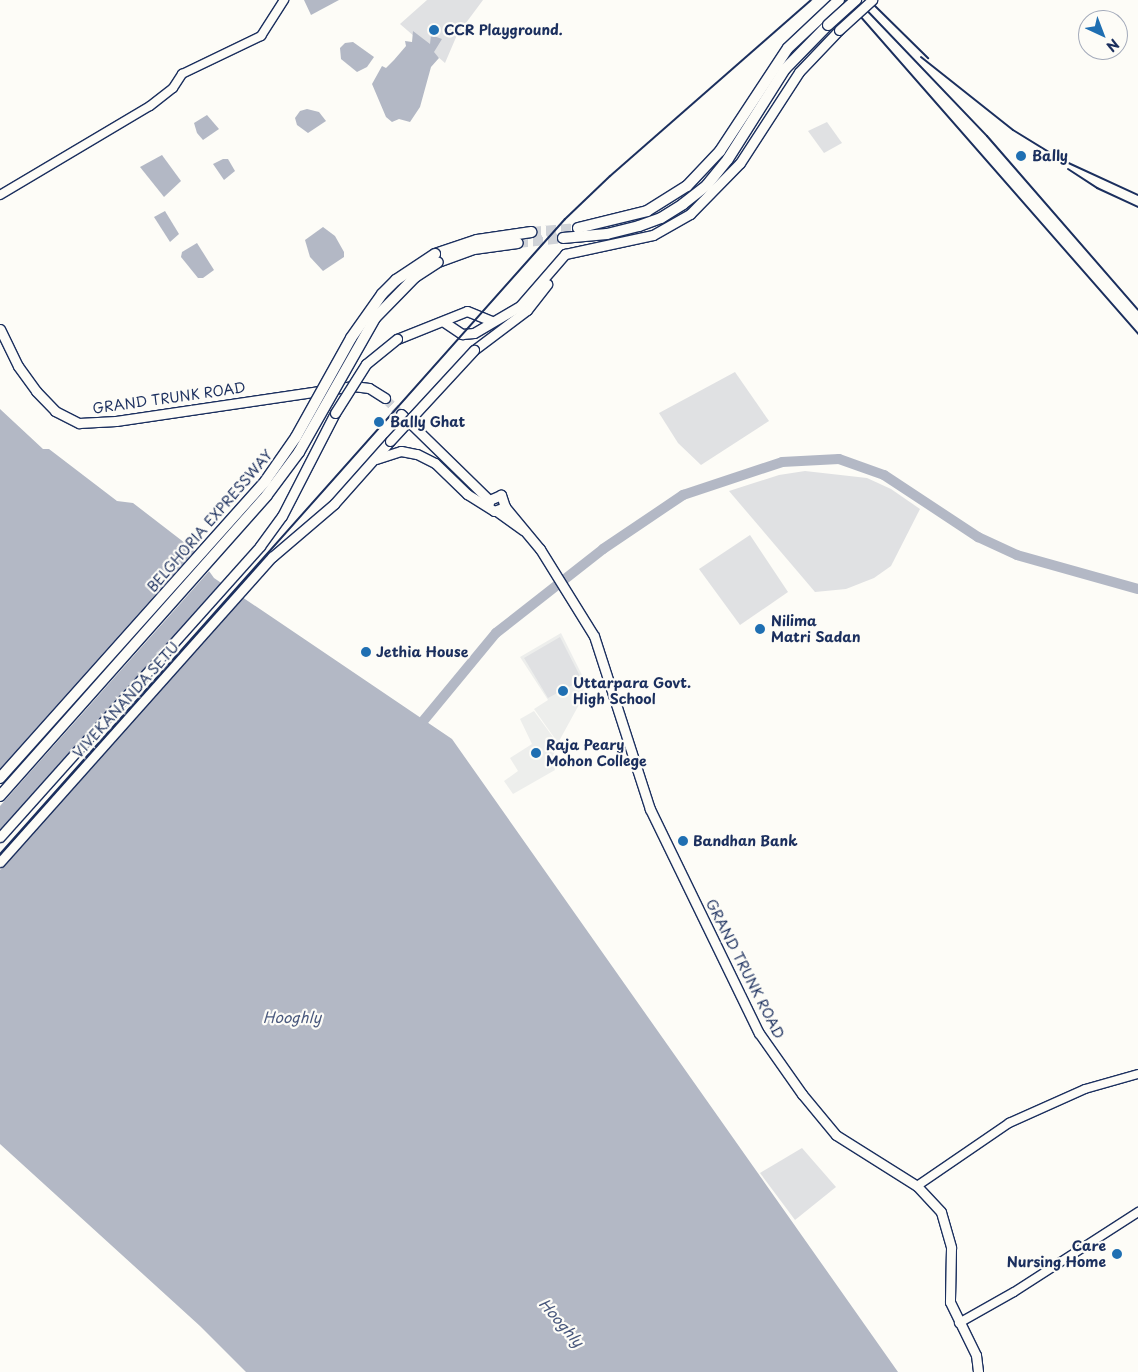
<!DOCTYPE html>
<html>
<head>
<meta charset="utf-8">
<style>
	body { margin:0 }
	#map { position:relative; width:1138px; height:1372px; overflow:hidden; background:#fdfcf7; font-family:"Playpen Sans",sans-serif }
	div>[style] { position:absolute }
	.built>* { inset:0; background:#edeeec }
	.green>* { inset:0; background:#e0e1e3 }
	.water>* { inset:0; background:#b3b8c5 }
	.pier>* { inset:0; background:#fdfcf7 }
	.river>* { height:10px; margin:-5px; padding:0 5px; transform-origin:5px; border-radius:5px; background:#b3b8c5 }
	.primary-tunnel>* { height:9px; margin-top:-4.5px; transform-origin:0; background:repeating-linear-gradient(90deg,#d0d3d8 0 9px,transparent 0 13.5px) }
	.highway-tunnel>* { height:10px; margin-top:-5px; transform-origin:0; background:repeating-linear-gradient(90deg,#d0d3d8 0 10px,transparent 0 15px) }
	.roads { filter:drop-shadow(1px 0 #1b2f5e) drop-shadow(-1px 0 #1b2f5e) drop-shadow(0 1px #1b2f5e) drop-shadow(0 -1px #1b2f5e) }
	.secondary>* { height:8px; margin:-4px; padding:0 4px; transform-origin:4px; border-radius:4px; background:#fdfcf7 }
	.primary>* { height:9px; margin:-4.5px; padding:0 4.5px; transform-origin:4.5px; border-radius:4.5px; background:#fdfcf7 }
	.highway>* { height:10px; margin:-5px; padding:0 5px; transform-origin:5px; border-radius:5px; background:#fdfcf7 }
	.rail>* { height:2px; margin:-1px; padding:0 1px; transform-origin:1px; border-radius:1px; background:#1b2f5e }
	.bridges { filter:drop-shadow(1px 0 #1b2f5e) drop-shadow(-1px 0 #1b2f5e) drop-shadow(0 1px #1b2f5e) drop-shadow(0 -1px #1b2f5e) }
	.primary-bridge>* { height:9px; margin:-4.5px; padding:0 4.5px; transform-origin:4.5px; border-radius:4.5px; background:#fdfcf7 }
	.highway-bridge>* { height:10px; margin:-5px; padding:0 5px; transform-origin:5px; border-radius:5px; background:#fdfcf7 }
	.dots>* { width:14px; height:14px; translate:-50% -50%; box-sizing:border-box; border:2px solid #fdfcf7; border-radius:50% }
	span { translate:-50% -50%; white-space:nowrap; text-align:center; line-height:1.15; -webkit-text-stroke:4.5px #fdfcf7; paint-order:stroke }
	.poi-label { font-size:14px; color:#1b2f5e; font-weight:700 }
	.left { translate:0 -50%; text-align:left }
	.right { translate:-100% -50%; text-align:right }
	.street-label { font-size:14px; color:#1b2f5e }
	.water-label { font-size:15px; color:#49587d; font-style:italic }
	.north { position:absolute; left:1078px; top:10px; width:50px; height:50px; box-sizing:border-box; background:#fdfcf7; border:1px solid #a3aaba; border-radius:50%; rotate:137deg; font-size:14px; font-weight:700; line-height:20px; text-align:center; color:#1b2f5e }
	.north::after { content:''; display:block; margin:auto; width:18px; height:22px; background:#1f6fb2; clip-path:polygon(50% 0,100% 100%,50% 72%,0 100%) }
</style>
</head>
<body>
<div id="map">
	<div class="built">
		<i style="clip-path:polygon(561px 633px,585px 681px,581px 701px,558px 743px,534px 709px,548px 700px,520px 657px)"></i>
		<i style="clip-path:polygon(534px 711px,558px 744px,552px 758px,555px 770px,513px 794px,504px 781px,518px 771px,510px 758px,532px 744px,520px 719px)"></i>
	</div>
	<div class="green">
		<i style="clip-path:polygon(427px 0,483px 0,457px 35px,445px 63px,400px 24px)"></i>
		<i style="clip-path:polygon(827px 122px,842px 143px,824px 153px,808px 131px)"></i>
		<i style="clip-path:polygon(735px 372px,769px 421px,701px 465px,678px 443px,659px 413px)"></i>
		<i style="clip-path:polygon(805px 471px,867px 478px,891px 489px,920px 509px,891px 566px,874px 578px,846px 589px,815px 592px,729px 491px,779px 475px)"></i>
		<i style="clip-path:polygon(750px 535px,788px 592px,740px 625px,699px 569px)"></i>
		<i style="clip-path:polygon(560px 637px,582px 680px,548px 698px,524px 658px)"></i>
		<i style="clip-path:polygon(802px 1148px,836px 1187px,795px 1220px,760px 1173px)"></i>
	</div>
	<div class="water">
		<i style="clip-path:polygon(304px 0,339px 0,311px 15px)"></i>
		<i style="clip-path:polygon(413px 31px,430px 44px,431px 35px,442px 39px,434px 52px,439px 58px,431px 67px,420px 107px,410px 122px,399px 119px,392px 122px,386px 117px,372px 84px,382px 66px,386px 68px,394px 60px,406px 46px,405px 41px,412px 42px)"></i>
		<i style="clip-path:polygon(353px 42px,374px 57px,367px 67px,357px 72px,341px 59px,340px 48px,345px 43px)"></i>
		<i style="clip-path:polygon(307px 109px,319px 112px,326px 121px,308px 133px,297px 125px,295px 118px,300px 111px)"></i>
		<i style="clip-path:polygon(207px 115px,219px 129px,203px 140px,197px 133px,194px 123px)"></i>
		<i style="clip-path:polygon(162px 155px,181px 181px,164px 197px,140px 167px)"></i>
		<i style="clip-path:polygon(223px 159px,228px 159px,235px 171px,224px 180px,213px 164px)"></i>
		<i style="clip-path:polygon(165px 211px,179px 234px,170px 242px,154px 217px)"></i>
		<i style="clip-path:polygon(323px 227px,335px 236px,344px 252px,344px 257px,323px 271px,310px 257px,305px 240px)"></i>
		<i style="clip-path:polygon(197px 243px,214px 270px,203px 278px,198px 278px,181px 257px,182px 252px)"></i>
		<i style="clip-path:polygon(0 409px,43px 449px,49px 449px,117px 501px,133px 503px,194px 550px,214px 578px,452px 739px,898px 1372px,246px 1372px,200px 1326px,0 1144px)"></i>
	</div>
	<div class="pier">
		<i style="clip-path:polygon(197px 548px,211px 569px,0 806px,0 769px)"></i>
		<i style="clip-path:polygon(223px 581px,244px 596px,0 870px,0 832px)"></i>
	</div>
	<div class="river">
		<i style="left:424px;top:720px;width:113px;rotate:-50.4deg"></i>
		<i style="left:496px;top:633px;width:136px;rotate:-38.1deg"></i>
		<i style="left:603px;top:549px;width:97px;rotate:-34deg"></i>
		<i style="left:683px;top:495px;width:104px;rotate:-18.4deg"></i>
		<i style="left:782px;top:462px;width:57px;rotate:-3deg"></i>
		<i style="left:839px;top:459px;width:48px;rotate:19.6deg"></i>
		<i style="left:884px;top:475px;width:113px;rotate:33.4deg"></i>
		<i style="left:978px;top:537px;width:43px;rotate:24.8deg"></i>
		<i style="left:1017px;top:555px;width:126px;rotate:15.7deg"></i>
	</div>
	<div class="primary-tunnel">
		<i style="left:385px;top:398px;width:23px;rotate:45deg"></i>
	</div>
	<div class="highway-tunnel">
		<i style="left:531px;top:232px;width:47px;rotate:-4.9deg"></i>
		<i style="left:518px;top:243px;width:45px;rotate:-6.3deg"></i>
	</div>
	<div class="roads">
		<div class="secondary">
			<i style="left:0;top:195px;width:174px;rotate:-30.7deg"></i>
			<i style="left:150px;top:106px;width:29px;rotate:-38deg"></i>
			<i style="left:173px;top:88px;width:17px;rotate:-57deg"></i>
			<i style="left:182px;top:74px;width:88px;rotate:-25.7deg"></i>
			<i style="left:261px;top:36px;width:43px;rotate:-57.4deg"></i>
			<i style="left:917px;top:1186px;width:112px;rotate:-34.4deg"></i>
			<i style="left:1009px;top:1123px;width:83px;rotate:-24.1deg"></i>
			<i style="left:1085px;top:1089px;width:55px;rotate:-15.8deg"></i>
			<i style="left:959px;top:1323px;width:63px;rotate:-29.4deg"></i>
			<i style="left:1014px;top:1292px;width:148px;rotate:-32.8deg"></i>
		</div>
		<div class="primary">
			<i style="left:444px;top:322px;width:22px;rotate:34deg"></i>
			<i style="left:462px;top:334px;width:12px;rotate:-5deg"></i>
			<i style="left:474px;top:333px;width:53px;rotate:-30.4deg"></i>
			<i style="left:520px;top:306px;width:69px;rotate:-49.1deg"></i>
			<i style="left:565px;top:254px;width:90px;rotate:-12.2deg"></i>
			<i style="left:653px;top:235px;width:43px;rotate:-29.6deg"></i>
			<i style="left:690px;top:214px;width:71px;rotate:-45.6deg"></i>
			<i style="left:740px;top:163px;width:108px;rotate:-57deg"></i>
			<i style="left:799px;top:72px;width:58px;rotate:-46.4deg"></i>
			<i style="left:0;top:329px;width:41px;rotate:64.1deg"></i>
			<i style="left:18px;top:366px;width:31px;rotate:54deg"></i>
			<i style="left:36px;top:391px;width:28px;rotate:46deg"></i>
			<i style="left:55px;top:411px;width:27px;rotate:27deg"></i>
			<i style="left:79px;top:423px;width:37px;rotate:-3deg"></i>
			<i style="left:116px;top:421px;width:240px;rotate:-8.4deg"></i>
			<i style="left:353px;top:386px;width:16px;rotate:7deg"></i>
			<i style="left:369px;top:388px;width:19px;rotate:32deg"></i>
			<i style="left:397px;top:339px;width:75px;rotate:-21.8deg"></i>
			<i style="left:467px;top:311px;width:27px;rotate:22deg"></i>
			<i style="left:474px;top:350px;width:66px;rotate:-37deg"></i>
			<i style="left:527px;top:310px;width:33px;rotate:-52deg"></i>
			<i style="left:401px;top:414px;width:123px;rotate:44.3deg"></i>
			<i style="left:489px;top:500px;width:3px;rotate:90deg"></i>
			<i style="left:376px;top:459px;width:26px;rotate:-18deg"></i>
			<i style="left:401px;top:451px;width:16px;rotate:11deg"></i>
			<i style="left:417px;top:454px;width:20px;rotate:27deg"></i>
			<i style="left:435px;top:463px;width:45px;rotate:44.1deg"></i>
			<i style="left:467px;top:494px;width:32px;rotate:32deg"></i>
			<i style="left:494px;top:511px;width:12px;rotate:-20deg"></i>
			<i style="left:505px;top:507px;width:13px;rotate:-108deg"></i>
			<i style="left:501px;top:495px;width:13px;rotate:157deg"></i>
			<i style="left:505px;top:507px;width:55px;rotate:50.2deg"></i>
			<i style="left:540px;top:549px;width:102px;rotate:58.2deg"></i>
			<i style="left:594px;top:636px;width:182px;rotate:72.1deg"></i>
			<i style="left:650px;top:809px;width:249px;rotate:64.1deg"></i>
			<i style="left:759px;top:1033px;width:75px;rotate:54.8deg"></i>
			<i style="left:802px;top:1094px;width:53px;rotate:50.3deg"></i>
			<i style="left:836px;top:1135px;width:96px;rotate:32.2deg"></i>
			<i style="left:917px;top:1186px;width:35px;rotate:47deg"></i>
			<i style="left:941px;top:1212px;width:37px;rotate:74deg"></i>
			<i style="left:951px;top:1248px;width:54px;rotate:91.1deg"></i>
			<i style="left:950px;top:1302px;width:59px;rotate:63.9deg"></i>
			<i style="left:976px;top:1355px;width:17px;rotate:83deg"></i>
			<i style="left:498px;top:512px;width:31px;rotate:36deg"></i>
			<i style="left:0;top:837px;width:390px;rotate:-48.2deg"></i>
			<i style="left:260px;top:546px;width:37px;rotate:-54deg"></i>
			<i style="left:282px;top:516px;width:116px;rotate:-62.8deg"></i>
			<i style="left:0;top:862px;width:409px;rotate:-48.3deg"></i>
			<i style="left:272px;top:557px;width:82px;rotate:-40.5deg"></i>
			<i style="left:334px;top:504px;width:84px;rotate:-48.4deg"></i>
		</div>
		<div class="highway">
			<i style="left:578px;top:228px;width:71px;rotate:-13.8deg"></i>
			<i style="left:647px;top:211px;width:47px;rotate:-32deg"></i>
			<i style="left:687px;top:186px;width:48px;rotate:-46.7deg"></i>
			<i style="left:720px;top:151px;width:123px;rotate:-56.6deg"></i>
			<i style="left:788px;top:48px;width:70px;rotate:-43.3deg"></i>
			<i style="left:563px;top:238px;width:44px;rotate:-5.2deg"></i>
			<i style="left:607px;top:234px;width:33px;rotate:-14deg"></i>
			<i style="left:639px;top:226px;width:23px;rotate:-20deg"></i>
			<i style="left:661px;top:218px;width:26px;rotate:-32deg"></i>
			<i style="left:683px;top:204px;width:31px;rotate:-38deg"></i>
			<i style="left:707px;top:185px;width:33px;rotate:-51deg"></i>
			<i style="left:728px;top:159px;width:107px;rotate:-57.7deg"></i>
			<i style="left:785px;top:69px;width:62px;rotate:-45.7deg"></i>
			<i style="left:435px;top:254px;width:44px;rotate:-18.4deg"></i>
			<i style="left:477px;top:240px;width:55px;rotate:-8.4deg"></i>
			<i style="left:438px;top:262px;width:38px;rotate:-20deg"></i>
			<i style="left:474px;top:249px;width:44px;rotate:-7.8deg"></i>
		</div>
	</div>
	<div class="rail">
		<i style="left:846px;top:0;width:444px;rotate:48.8deg"></i>
		<i style="left:857px;top:0;width:188px;rotate:46.3deg"></i>
		<i style="left:987px;top:136px;width:230px;rotate:49deg"></i>
		<i style="left:869px;top:0;width:83px;rotate:44.5deg"></i>
		<i style="left:921px;top:57px;width:117px;rotate:38.4deg"></i>
		<i style="left:1013px;top:130px;width:57px;rotate:31.5deg"></i>
		<i style="left:1062px;top:160px;width:84px;rotate:24.7deg"></i>
		<i style="left:1068px;top:169px;width:35px;rotate:33deg"></i>
		<i style="left:1097px;top:188px;width:45px;rotate:24.9deg"></i>
		<i style="left:0;top:854px;width:850px;rotate:-48.34deg"></i>
		<i style="left:565px;top:219px;width:62px;rotate:-43.7deg"></i>
		<i style="left:610px;top:176px;width:267px;rotate:-41.2deg"></i>
	</div>
	<div class="bridges">
		<div class="primary-bridge">
			<i style="left:839px;top:30px;width:45px;rotate:-42.3deg"></i>
			<i style="left:335px;top:413px;width:58px;rotate:-57.7deg"></i>
			<i style="left:366px;top:364px;width:40px;rotate:-39deg"></i>
			<i style="left:390px;top:441px;width:124px;rotate:-47.3deg"></i>
		</div>
		<div class="highway-bridge">
			<i style="left:828px;top:25px;width:38px;rotate:-42deg"></i>
			<i style="left:0;top:778px;width:399px;rotate:-48.2deg"></i>
			<i style="left:266px;top:480px;width:52px;rotate:-55.1deg"></i>
			<i style="left:296px;top:437px;width:113px;rotate:-60.9deg"></i>
			<i style="left:351px;top:338px;width:54px;rotate:-54.8deg"></i>
			<i style="left:382px;top:294px;width:20px;rotate:-45deg"></i>
			<i style="left:396px;top:280px;width:47px;rotate:-33.7deg"></i>
			<i style="left:0;top:796px;width:402px;rotate:-48.4deg"></i>
			<i style="left:267px;top:495px;width:54px;rotate:-53.3deg"></i>
			<i style="left:299px;top:452px;width:154px;rotate:-60.4deg"></i>
			<i style="left:375px;top:318px;width:57px;rotate:-45.7deg"></i>
			<i style="left:415px;top:277px;width:27px;rotate:-33deg"></i>
		</div>
	</div>
	<div class="dots">
		<i style="left:434px;top:30px;background:#1f6fb2"></i>
		<i style="left:1021px;top:156px;background:#1f6fb2"></i>
		<i style="left:379px;top:422px;background:#1f6fb2"></i>
		<i style="left:760px;top:629px;background:#1f6fb2"></i>
		<i style="left:366px;top:652px;background:#1f6fb2"></i>
		<i style="left:563px;top:691px;background:#1f6fb2"></i>
		<i style="left:536px;top:753px;background:#1f6fb2"></i>
		<i style="left:683px;top:841px;background:#1f6fb2"></i>
		<i style="left:1117px;top:1254px;background:#1f6fb2"></i>
	</div>
	<div class="poi-label">
		<span class="left" style="left:444px;top:30px">CCR Playground.</span>
		<span class="left" style="left:1032px;top:156px">Bally</span>
		<span class="left" style="left:390px;top:422px">Bally Ghat</span>
		<span class="left" style="left:771px;top:629px">Nilima<br>Matri Sadan</span>
		<span class="left" style="left:376px;top:652px">Jethia House</span>
		<span class="left" style="left:573px;top:691px">Uttarpara Govt.<br>High School</span>
		<span class="left" style="left:546px;top:753px">Raja Peary<br>Mohon College</span>
		<span class="left" style="left:693px;top:841px">Bandhan Bank</span>
		<span class="right" style="left:1106px;top:1254px">Care<br>Nursing Home</span>
	</div>
	<div class="street-label">
		<span style="left:169px;top:398px;rotate:-8deg">GRAND TRUNK ROAD</span>
		<span style="left:210px;top:521px;rotate:-49deg">BELGHORIA EXPRESSWAY</span>
		<span style="left:126px;top:700px;rotate:-48deg">VIVEKANANDA SETU</span>
		<span style="left:745px;top:969px;rotate:63deg">GRAND TRUNK ROAD</span>
	</div>
	<div class="water-label">
		<span style="left:292px;top:1017px">Hooghly</span>
		<span style="left:562px;top:1322px;rotate:49deg">Hooghly</span>
	</div>
	<div class="north">N</div>
</div>
</body>
</html>
